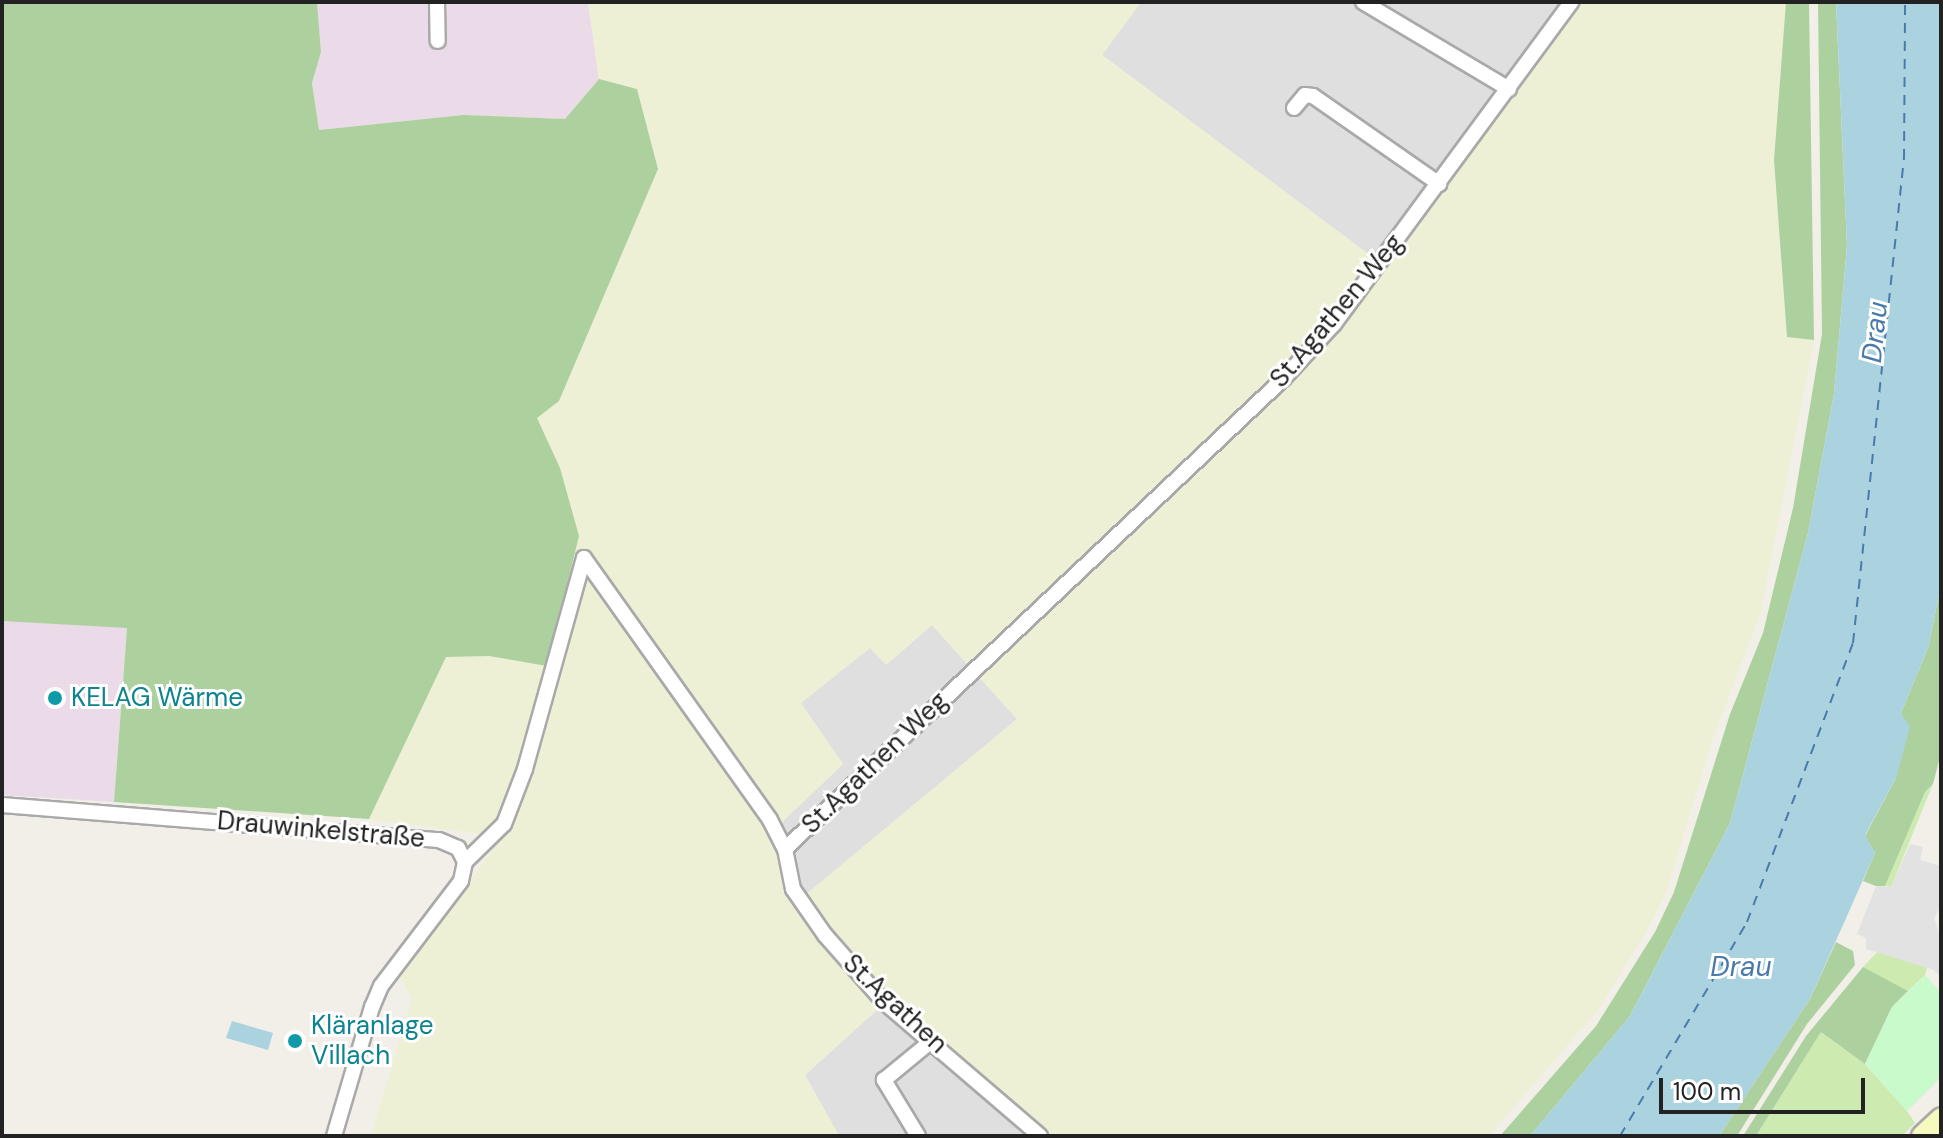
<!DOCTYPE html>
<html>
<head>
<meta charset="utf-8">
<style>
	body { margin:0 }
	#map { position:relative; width:1943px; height:1138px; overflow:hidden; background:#f2efe9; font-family:"DM Sans",sans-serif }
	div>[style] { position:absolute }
	.residential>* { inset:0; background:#e0dfdf }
	.industrial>* { inset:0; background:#ebdbe8 }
	.farmland>* { inset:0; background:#eef0d5 }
	.grass>* { inset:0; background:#cdebb0 }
	.forest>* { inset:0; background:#add19e }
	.park>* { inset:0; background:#c8facc }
	.parking>* { inset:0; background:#e2e2e2 }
	.water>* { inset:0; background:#aad3df }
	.ferry>* { height:2px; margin-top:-1px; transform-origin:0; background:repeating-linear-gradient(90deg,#4a7aab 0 10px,transparent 0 18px) }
	.roads { filter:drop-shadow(2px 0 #a9a9a9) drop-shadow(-2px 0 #a9a9a9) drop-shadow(0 2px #a9a9a9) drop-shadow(0 -2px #a9a9a9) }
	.street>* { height:14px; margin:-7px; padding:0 7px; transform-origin:7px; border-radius:7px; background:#fff }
	.secondary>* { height:20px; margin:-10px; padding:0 10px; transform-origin:10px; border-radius:10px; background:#f7fabf }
	.dots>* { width:22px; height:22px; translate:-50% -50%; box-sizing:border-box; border:4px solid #fff; border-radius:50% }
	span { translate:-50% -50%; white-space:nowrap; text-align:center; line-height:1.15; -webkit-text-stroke:6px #fff; paint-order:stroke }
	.street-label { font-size:26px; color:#222 }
	.culture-label { font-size:26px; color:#0d838f }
	.left { translate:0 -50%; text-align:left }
	.water-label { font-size:28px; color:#4a7aab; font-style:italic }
	.frame { position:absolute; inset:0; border:4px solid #222; pointer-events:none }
	.scale { position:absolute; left:1659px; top:1078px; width:206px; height:36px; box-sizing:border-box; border:4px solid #222; border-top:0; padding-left:10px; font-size:24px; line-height:28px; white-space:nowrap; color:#222; -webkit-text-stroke:6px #fff; paint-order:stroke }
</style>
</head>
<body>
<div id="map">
	<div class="residential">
		<i style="clip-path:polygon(1141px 2px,1581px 2px,1383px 265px,1102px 55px)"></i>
		<i style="clip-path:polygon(932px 625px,1017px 719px,805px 896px,781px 823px,843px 764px,800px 703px,871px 647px,887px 664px)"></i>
		<i style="clip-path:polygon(889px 999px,953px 1050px,1047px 1136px,839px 1136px,805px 1075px)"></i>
	</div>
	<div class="industrial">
		<i style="clip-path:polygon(317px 2px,588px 2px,599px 79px,565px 119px,463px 115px,319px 130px,312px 83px,321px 52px)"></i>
		<i style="clip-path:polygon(2px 621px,127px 627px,114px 802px,2px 795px)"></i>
	</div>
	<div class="farmland">
		<i style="clip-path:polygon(evenodd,588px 2px,1141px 2px,1102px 55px,1383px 265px,1581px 2px,1786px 2px,1774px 160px,1787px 337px,1814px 340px,1761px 612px,1712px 741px,1667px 890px,1645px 934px,1598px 1010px,1489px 1136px,1047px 1136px,889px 999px,805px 1075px,839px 1136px,371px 1136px,412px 999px,399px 976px,502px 837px,369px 819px,446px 657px,489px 656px,547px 665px,560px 468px,537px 418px,559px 401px,658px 169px,637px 89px,599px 79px,588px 2px,932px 625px,1017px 719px,805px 895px,781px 823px,843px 764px,801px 703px,870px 648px,886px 665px,932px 625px)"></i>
	</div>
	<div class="grass">
		<i style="clip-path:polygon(1933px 784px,1891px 887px,1885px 886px,1925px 792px)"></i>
		<i style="clip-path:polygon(1879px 950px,1927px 968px,1925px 975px,1908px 991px,1866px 971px,1863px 967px)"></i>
		<i style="clip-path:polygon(1821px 1032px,1865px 1064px,1907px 1111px,1915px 1123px,1902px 1136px,1756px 1136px)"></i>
	</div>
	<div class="forest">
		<i style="clip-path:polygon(2px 2px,317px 2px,321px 52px,312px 83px,319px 130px,463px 115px,565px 119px,599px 79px,637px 89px,658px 169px,559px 401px,537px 418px,560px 468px,579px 536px,547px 666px,489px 656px,446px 657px,369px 819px,114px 802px,127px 628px,2px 621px)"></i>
		<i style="clip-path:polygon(1786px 2px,1809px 2px,1814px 340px,1787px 337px,1774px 160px)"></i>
		<i style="clip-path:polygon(1818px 2px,1836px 2px,1847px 246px,1834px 394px,1808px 533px,1730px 823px,1630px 1016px,1530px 1136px,1500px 1136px,1596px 1026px,1655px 932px,1674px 892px,1730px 714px,1763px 633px,1793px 508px,1822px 334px)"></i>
		<i style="clip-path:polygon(1941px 585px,1941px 753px,1933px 784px,1925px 792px,1885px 886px,1876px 886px,1863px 881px,1875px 853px,1865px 836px,1896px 778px,1901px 713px,1928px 648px)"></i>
		<i style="clip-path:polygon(1836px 942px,1853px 951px,1855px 965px,1807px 1024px,1737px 1136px,1719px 1136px,1810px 999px)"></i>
		<i style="clip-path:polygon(1863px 967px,1908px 991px,1892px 1007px,1865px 1064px,1821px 1032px,1756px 1136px,1743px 1136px,1806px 1036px)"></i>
	</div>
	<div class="park">
		<i style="clip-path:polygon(1925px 975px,1941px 993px,1941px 1077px,1907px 1111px,1865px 1064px,1892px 1007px)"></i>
	</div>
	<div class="parking">
		<i style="clip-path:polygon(1910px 844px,1923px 847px,1920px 860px,1941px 866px,1941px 906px,1934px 918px,1941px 938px,1941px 977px,1934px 970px,1866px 949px,1866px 938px,1857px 934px,1876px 886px,1891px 887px)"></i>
	</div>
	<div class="water">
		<i style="clip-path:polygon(1836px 2px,1941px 2px,1941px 585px,1928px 648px,1901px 713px,1910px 727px,1896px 778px,1865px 835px,1875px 853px,1810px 999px,1719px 1136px,1530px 1136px,1630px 1016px,1730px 823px,1808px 533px,1834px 394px,1847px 246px)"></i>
		<i style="clip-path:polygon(232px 1021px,273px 1033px,268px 1050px,226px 1038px)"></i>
	</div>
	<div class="ferry">
		<i style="left:1620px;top:1136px;width:249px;rotate:-59.3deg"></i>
		<i style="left:1747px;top:922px;width:298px;rotate:-69.2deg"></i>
		<i style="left:1853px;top:643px;width:487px;rotate:-84deg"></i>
		<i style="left:1904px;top:159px;width:157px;rotate:-89.6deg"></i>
	</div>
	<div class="roads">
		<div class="street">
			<i style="left:437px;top:2px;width:39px;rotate:89deg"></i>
			<i style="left:1363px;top:2px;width:170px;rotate:30.8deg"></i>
			<i style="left:1294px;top:108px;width:17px;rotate:-50deg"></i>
			<i style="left:1305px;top:95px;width:8px;rotate:7deg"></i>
			<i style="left:1313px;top:96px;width:154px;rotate:34.9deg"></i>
			<i style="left:584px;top:558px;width:321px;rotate:54.6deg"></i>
			<i style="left:770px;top:820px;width:33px;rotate:63deg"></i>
			<i style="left:785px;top:849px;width:41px;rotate:78.7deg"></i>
			<i style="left:793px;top:889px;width:56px;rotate:55.2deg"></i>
			<i style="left:825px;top:935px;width:91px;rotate:48.6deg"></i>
			<i style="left:885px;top:1003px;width:204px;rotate:40.6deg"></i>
			<i style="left:2px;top:805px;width:438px;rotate:4.6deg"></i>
			<i style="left:439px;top:840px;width:21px;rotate:23deg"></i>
			<i style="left:458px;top:848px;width:16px;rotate:63deg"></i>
			<i style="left:465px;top:862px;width:19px;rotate:102deg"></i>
			<i style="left:461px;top:881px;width:132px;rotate:127.3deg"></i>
			<i style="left:381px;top:986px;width:23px;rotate:113deg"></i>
			<i style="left:372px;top:1007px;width:134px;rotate:106.4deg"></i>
			<i style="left:785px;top:849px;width:685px;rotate:-43.34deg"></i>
			<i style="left:1283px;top:379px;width:75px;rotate:-47.2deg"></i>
			<i style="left:1334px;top:324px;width:400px;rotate:-53.6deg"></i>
			<i style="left:465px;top:862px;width:54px;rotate:-44.3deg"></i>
			<i style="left:504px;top:824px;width:59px;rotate:-69.1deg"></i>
			<i style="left:525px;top:769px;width:219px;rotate:-74.4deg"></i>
			<i style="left:918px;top:1136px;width:66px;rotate:-121.3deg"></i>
			<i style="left:884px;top:1080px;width:58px;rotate:-39.4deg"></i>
		</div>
		<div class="secondary">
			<i style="left:1922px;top:1136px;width:26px;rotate:-43deg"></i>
		</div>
	</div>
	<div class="dots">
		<i style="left:55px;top:698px;background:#0f9aa8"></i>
		<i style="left:295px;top:1041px;background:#0f9aa8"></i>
	</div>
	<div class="street-label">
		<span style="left:1337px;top:311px;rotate:-50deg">St.Agathen Weg</span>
		<span style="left:875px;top:763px;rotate:-44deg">St.Agathen Weg</span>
		<span style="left:321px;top:830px;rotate:5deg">Drauwinkelstraße</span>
		<span style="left:895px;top:1004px;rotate:43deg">St.Agathen</span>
	</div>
	<div class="culture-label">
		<span class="left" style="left:71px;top:698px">KELAG Wärme</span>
		<span class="left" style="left:311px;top:1041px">Kläranlage<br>Villach</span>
	</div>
	<div class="water-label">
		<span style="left:1875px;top:332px;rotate:-84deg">Drau</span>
		<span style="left:1741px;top:967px">Drau</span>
	</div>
	<div class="frame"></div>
	<div class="scale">100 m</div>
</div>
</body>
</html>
